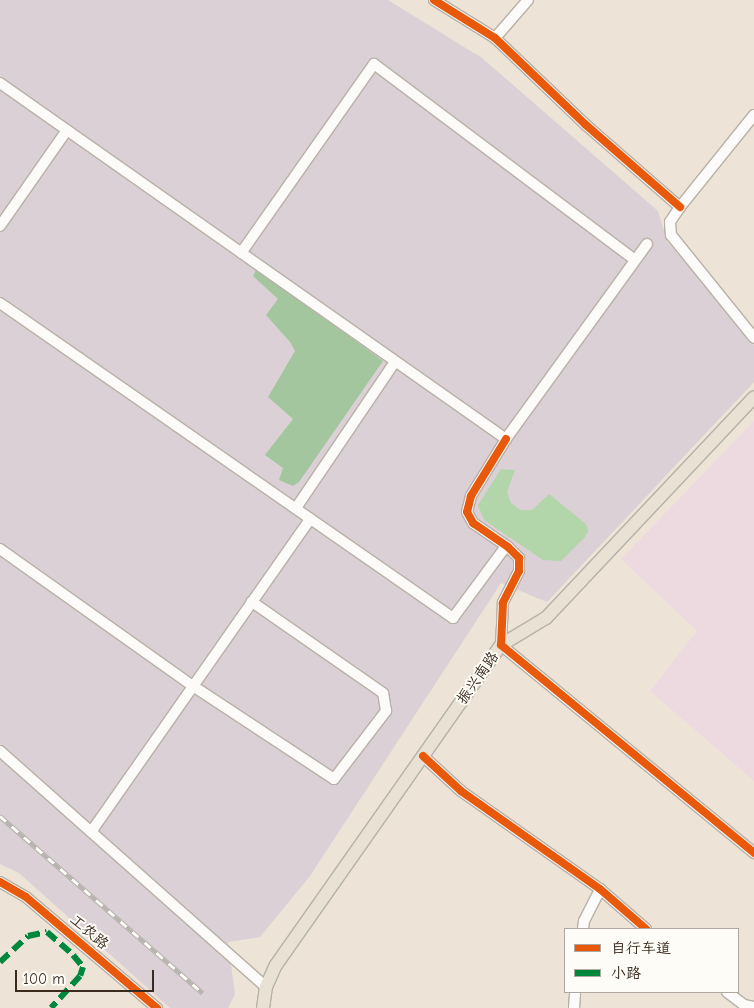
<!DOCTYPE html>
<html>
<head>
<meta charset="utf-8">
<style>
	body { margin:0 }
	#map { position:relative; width:754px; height:1008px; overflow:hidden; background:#ede4d7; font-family:"Comic Neue","LXGW WenKai TC",sans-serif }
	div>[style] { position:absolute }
	.built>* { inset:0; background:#eddae1 }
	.industrial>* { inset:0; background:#dbd0d5 }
	.green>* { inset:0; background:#b2d6aa }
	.forest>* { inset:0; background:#a4c69f }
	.roads { filter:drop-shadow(1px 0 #b8b1a8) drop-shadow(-1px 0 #b8b1a8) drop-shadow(0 1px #b8b1a8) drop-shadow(0 -1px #b8b1a8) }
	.minor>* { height:10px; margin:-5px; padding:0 5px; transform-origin:5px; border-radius:5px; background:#fcfbf9 }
	.major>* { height:12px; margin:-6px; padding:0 6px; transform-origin:6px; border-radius:6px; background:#e8e1d4 }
	.rail>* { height:4.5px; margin-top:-2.25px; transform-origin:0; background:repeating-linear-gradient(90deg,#fdfcf7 0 8px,#b7b4b0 0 16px); box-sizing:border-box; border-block:1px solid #b7b4b0 }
	.quiet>* { height:6px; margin-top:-3px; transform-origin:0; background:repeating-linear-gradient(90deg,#00873e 0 12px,transparent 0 18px) }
	.cycleway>* { height:8px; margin:-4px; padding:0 4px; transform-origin:4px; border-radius:4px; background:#e8590c }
	span { translate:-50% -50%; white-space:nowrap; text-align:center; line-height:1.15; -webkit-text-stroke:4px #fdfcf7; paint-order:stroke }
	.street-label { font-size:15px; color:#3b2a1e }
	.legend { position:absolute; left:564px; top:928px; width:175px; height:65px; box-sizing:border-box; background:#fdfcf7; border:1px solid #afa8a0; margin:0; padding:6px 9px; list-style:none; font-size:15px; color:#3b2a1e }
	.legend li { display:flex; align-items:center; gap:10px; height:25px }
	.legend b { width:25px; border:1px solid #afa8a0 }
	.scale { position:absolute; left:15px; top:970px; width:139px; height:22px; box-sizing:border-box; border:2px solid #3b2a1e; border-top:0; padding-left:6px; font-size:15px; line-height:18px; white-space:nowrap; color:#3b2a1e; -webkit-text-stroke:4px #fdfcf7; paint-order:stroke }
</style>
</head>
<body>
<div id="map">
	<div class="built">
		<i style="clip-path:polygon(754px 421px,754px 781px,650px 691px,697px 631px,621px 559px)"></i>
	</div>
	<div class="industrial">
		<i style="clip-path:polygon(0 0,388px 0,482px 58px,658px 211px,667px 241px,754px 345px,754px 382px,547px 602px,501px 583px,310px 876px,260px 937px,228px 942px,235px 994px,228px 1008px,170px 1008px,19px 873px,0 864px)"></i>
	</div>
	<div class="green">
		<i style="clip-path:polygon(501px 469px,515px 470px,507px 492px,511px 503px,520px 510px,532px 510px,549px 494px,586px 524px,588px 531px,585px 537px,561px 561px,543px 560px,484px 520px,478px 505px)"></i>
	</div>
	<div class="forest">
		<i style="clip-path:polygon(257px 268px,383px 361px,299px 482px,293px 486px,279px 480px,283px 468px,265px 455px,293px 419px,268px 397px,295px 351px,290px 342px,266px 315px,278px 299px,253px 276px)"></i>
	</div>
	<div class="roads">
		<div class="minor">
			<i style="left:434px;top:0;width:72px;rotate:31.9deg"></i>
			<i style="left:495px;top:38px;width:126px;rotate:43.7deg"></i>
			<i style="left:586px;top:125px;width:125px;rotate:41.1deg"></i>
			<i style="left:495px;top:38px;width:50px;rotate:-49deg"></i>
			<i style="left:0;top:83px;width:619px;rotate:35.13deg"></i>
			<i style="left:754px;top:115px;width:118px;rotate:128.8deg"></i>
			<i style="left:680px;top:207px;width:18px;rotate:124deg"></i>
			<i style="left:670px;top:222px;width:13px;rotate:86deg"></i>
			<i style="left:671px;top:235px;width:132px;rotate:51.1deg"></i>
			<i style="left:0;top:226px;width:117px;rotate:-55.1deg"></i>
			<i style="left:647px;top:244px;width:241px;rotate:125.9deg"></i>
			<i style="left:506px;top:439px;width:67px;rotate:121.6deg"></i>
			<i style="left:471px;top:496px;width:16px;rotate:104deg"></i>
			<i style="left:467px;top:512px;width:13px;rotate:61deg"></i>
			<i style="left:473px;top:523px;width:42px;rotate:34.4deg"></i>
			<i style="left:508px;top:547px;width:16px;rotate:45deg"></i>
			<i style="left:519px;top:558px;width:13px;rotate:90deg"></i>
			<i style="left:519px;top:571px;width:36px;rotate:117deg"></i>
			<i style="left:503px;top:603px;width:42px;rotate:92.7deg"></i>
			<i style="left:501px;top:645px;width:328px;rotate:39.4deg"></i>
			<i style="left:241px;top:253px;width:231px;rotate:-54.9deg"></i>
			<i style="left:374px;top:64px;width:326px;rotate:36.9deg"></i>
			<i style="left:0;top:303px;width:552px;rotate:34.81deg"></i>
			<i style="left:453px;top:618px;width:89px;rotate:-53.6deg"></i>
			<i style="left:296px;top:508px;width:176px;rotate:-55.9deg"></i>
			<i style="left:0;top:549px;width:237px;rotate:35.4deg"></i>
			<i style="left:193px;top:686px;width:169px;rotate:33.4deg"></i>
			<i style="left:334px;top:779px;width:86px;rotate:-52.6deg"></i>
			<i style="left:386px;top:711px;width:18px;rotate:-99deg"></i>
			<i style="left:383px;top:693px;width:160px;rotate:-145.2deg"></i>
			<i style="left:0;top:751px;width:356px;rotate:41.6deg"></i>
			<i style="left:423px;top:756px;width:52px;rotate:42.6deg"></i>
			<i style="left:461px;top:791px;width:170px;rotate:35.2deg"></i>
			<i style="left:600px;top:889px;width:61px;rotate:41deg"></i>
			<i style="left:91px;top:832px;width:382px;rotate:-55deg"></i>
			<i style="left:0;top:882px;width:30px;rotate:30deg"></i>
			<i style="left:26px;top:897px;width:172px;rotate:40.3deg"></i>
			<i style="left:583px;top:929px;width:8px;rotate:-83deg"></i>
			<i style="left:584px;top:921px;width:36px;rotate:-63deg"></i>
			<i style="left:727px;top:992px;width:21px;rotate:37deg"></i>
			<i style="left:744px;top:1005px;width:10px;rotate:11deg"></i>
			<i style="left:574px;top:1008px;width:16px;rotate:-86deg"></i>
		</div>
		<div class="major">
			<i style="left:263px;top:1008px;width:21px;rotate:-82deg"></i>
			<i style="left:266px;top:987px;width:24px;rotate:-66deg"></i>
			<i style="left:276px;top:965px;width:391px;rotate:-54.9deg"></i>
			<i style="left:501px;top:645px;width:52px;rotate:-31deg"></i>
			<i style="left:546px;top:618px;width:303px;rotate:-46.7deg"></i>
		</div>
	</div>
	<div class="rail">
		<i style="left:0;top:816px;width:269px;rotate:41.1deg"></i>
	</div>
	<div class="quiet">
		<i style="left:0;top:962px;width:38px;rotate:-43deg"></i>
		<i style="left:28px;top:936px;width:19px;rotate:-12deg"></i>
		<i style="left:47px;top:932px;width:35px;rotate:41deg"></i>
		<i style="left:73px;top:955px;width:16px;rotate:50deg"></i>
		<i style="left:83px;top:967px;width:9px;rotate:108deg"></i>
		<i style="left:80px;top:976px;width:43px;rotate:132.2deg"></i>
	</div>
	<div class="cycleway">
		<i style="left:434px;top:0;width:72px;rotate:31.9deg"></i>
		<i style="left:495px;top:38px;width:126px;rotate:43.7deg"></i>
		<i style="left:586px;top:125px;width:125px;rotate:41.1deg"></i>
		<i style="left:506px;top:439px;width:67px;rotate:121.6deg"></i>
		<i style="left:471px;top:496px;width:16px;rotate:104deg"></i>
		<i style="left:467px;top:512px;width:13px;rotate:61deg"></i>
		<i style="left:473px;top:523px;width:42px;rotate:34.4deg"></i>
		<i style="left:508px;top:547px;width:16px;rotate:45deg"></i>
		<i style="left:519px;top:558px;width:13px;rotate:90deg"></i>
		<i style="left:519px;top:571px;width:36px;rotate:117deg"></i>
		<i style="left:503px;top:603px;width:42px;rotate:92.7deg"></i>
		<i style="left:501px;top:645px;width:328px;rotate:39.4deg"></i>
		<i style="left:423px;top:756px;width:52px;rotate:42.6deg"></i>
		<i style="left:461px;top:791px;width:170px;rotate:35.2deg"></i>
		<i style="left:600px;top:889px;width:61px;rotate:41deg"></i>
		<i style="left:0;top:882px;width:30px;rotate:30deg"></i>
		<i style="left:26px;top:897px;width:172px;rotate:40.3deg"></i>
	</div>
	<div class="street-label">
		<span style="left:478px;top:678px;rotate:-55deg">振兴南路</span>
		<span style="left:89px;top:932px;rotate:40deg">工农路</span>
	</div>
	<ul class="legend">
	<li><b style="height:6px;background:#e8590c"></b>自行车道</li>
	<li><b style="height:6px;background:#00873e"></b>小路</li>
	</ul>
	<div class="scale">100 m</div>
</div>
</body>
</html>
